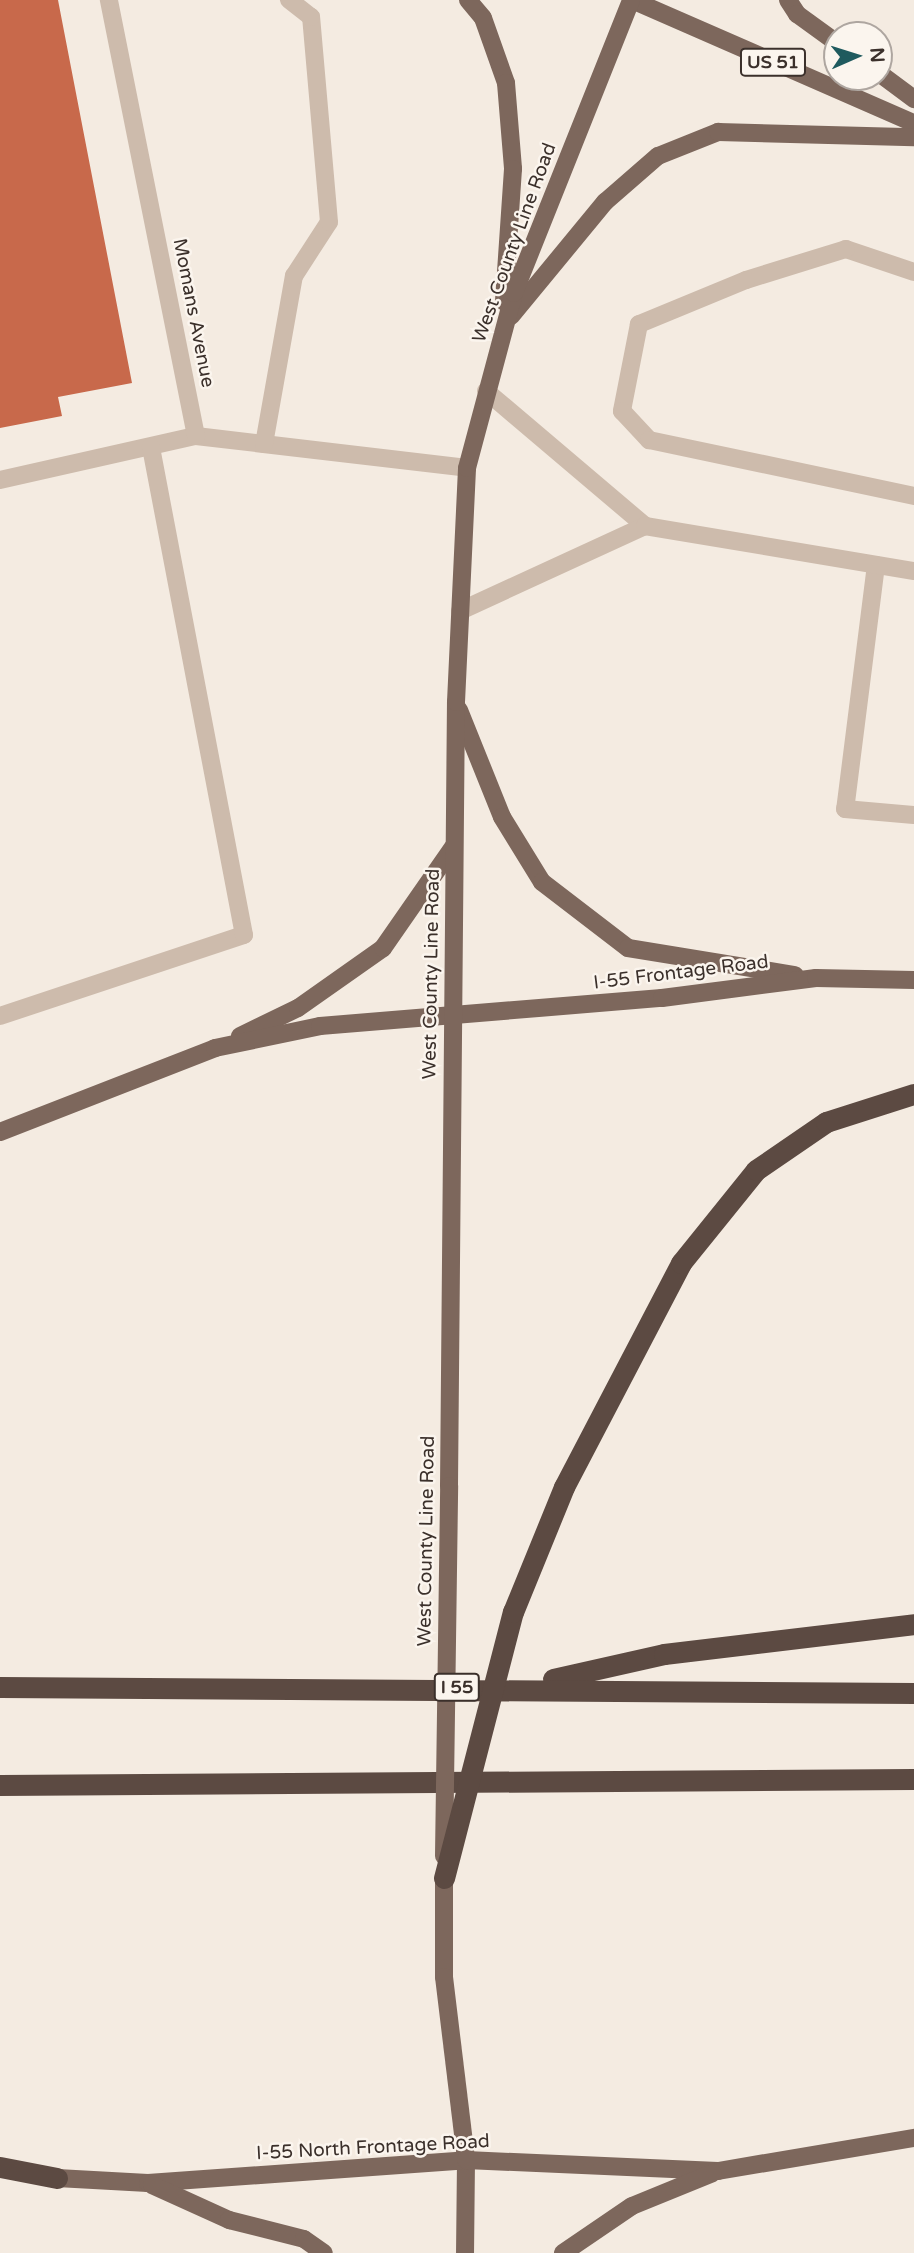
<!DOCTYPE html>
<html>
<head>
<meta charset="utf-8">
<style>
	body { margin:0 }
	#map { position:relative; width:914px; height:2253px; overflow:hidden; background:#f4ebe1; font-family:"Varela Round",sans-serif }
	div>[style] { position:absolute }
	.building>* { inset:0; background:#c8694b }
	.minor>* { height:18px; margin:-9px; padding:0 9px; transform-origin:9px; border-radius:9px; background:#cdbbac }
	.major>* { height:18px; margin:-9px; padding:0 9px; transform-origin:9px; border-radius:9px; background:#7d675c }
	.highway>* { height:21px; margin:-10.5px; padding:0 10.5px; transform-origin:10.5px; border-radius:10.5px; background:#5c4a42 }
	.major-bridge>* { height:18px; margin:-9px; padding:0 9px; transform-origin:9px; border-radius:9px; background:#7d675c }
	.highway-bridge>* { height:21px; margin:-10.5px; padding:0 10.5px; transform-origin:10.5px; border-radius:10.5px; background:#5c4a42 }
	span { translate:-50% -50%; white-space:nowrap; text-align:center; line-height:1.15; -webkit-text-stroke:5px #fbf5ee; paint-order:stroke }
	.shield-label span { padding:2px 5px; background:#fbf5ee; border:2px solid; border-radius:5px; -webkit-text-stroke-width:0 }
	.shield-label { font-size:18px; color:#3b302b; font-weight:700 }
	.street-label { font-size:19px; color:#3b302b }
	.north { position:absolute; left:823px; top:21px; width:70px; height:70px; box-sizing:border-box; background:#fbf5ee; border:2px solid #aea6a0; border-radius:50%; rotate:87deg; font-size:19px; font-weight:700; line-height:28px; text-align:center; color:#3b302b }
	.north::after { content:''; display:block; margin:auto; width:24px; height:32px; background:#1f5a5e; clip-path:polygon(50% 0,100% 100%,50% 72%,0 100%) }
</style>
</head>
<body>
<div id="map">
	<div class="building">
		<i style="clip-path:polygon(0 0,58px 0,132px 383px,58px 397px,62px 416px,0 428px)"></i>
	</div>
	<div class="minor">
		<i style="left:914px;top:272px;width:72px;rotate:-161.3deg"></i>
		<i style="left:846px;top:249px;width:105px;rotate:162.8deg"></i>
		<i style="left:746px;top:280px;width:116px;rotate:157.6deg"></i>
		<i style="left:639px;top:324px;width:89px;rotate:101.1deg"></i>
		<i style="left:622px;top:411px;width:40px;rotate:47deg"></i>
		<i style="left:649px;top:440px;width:271px;rotate:11.9deg"></i>
		<i style="left:486px;top:391px;width:209px;rotate:40.3deg"></i>
		<i style="left:196px;top:436px;width:273px;rotate:6.7deg"></i>
		<i style="left:264px;top:444px;width:171px;rotate:-79.9deg"></i>
		<i style="left:294px;top:276px;width:64px;rotate:-57.1deg"></i>
		<i style="left:329px;top:222px;width:206px;rotate:-95deg"></i>
		<i style="left:311px;top:17px;width:28px;rotate:-142deg"></i>
		<i style="left:0;top:480px;width:201px;rotate:-12.7deg"></i>
		<i style="left:196px;top:436px;width:445px;rotate:-101.3deg"></i>
		<i style="left:876px;top:565px;width:246px;rotate:97.2deg"></i>
		<i style="left:845px;top:809px;width:69px;rotate:5deg"></i>
		<i style="left:460px;top:611px;width:204px;rotate:-24.7deg"></i>
		<i style="left:645px;top:526px;width:273px;rotate:9.5deg"></i>
		<i style="left:0;top:1016px;width:257px;rotate:-18.4deg"></i>
		<i style="left:244px;top:935px;width:497px;rotate:-100.8deg"></i>
	</div>
	<div class="major">
		<i style="left:468px;top:0;width:23px;rotate:50deg"></i>
		<i style="left:483px;top:18px;width:69px;rotate:70.5deg"></i>
		<i style="left:506px;top:83px;width:86px;rotate:85.3deg"></i>
		<i style="left:513px;top:169px;width:133px;rotate:93.9deg"></i>
		<i style="left:632px;top:0;width:308px;rotate:23.6deg"></i>
		<i style="left:788px;top:0;width:17px;rotate:57deg"></i>
		<i style="left:797px;top:14px;width:49px;rotate:35.9deg"></i>
		<i style="left:879px;top:73px;width:44px;rotate:36.6deg"></i>
		<i style="left:511px;top:316px;width:148px;rotate:-50.5deg"></i>
		<i style="left:605px;top:202px;width:70px;rotate:-41deg"></i>
		<i style="left:658px;top:156px;width:65px;rotate:-21.8deg"></i>
		<i style="left:718px;top:132px;width:196px;rotate:1.5deg"></i>
		<i style="left:459px;top:710px;width:115px;rotate:68.1deg"></i>
		<i style="left:502px;top:817px;width:76px;rotate:58.4deg"></i>
		<i style="left:542px;top:882px;width:108px;rotate:37.5deg"></i>
		<i style="left:628px;top:948px;width:169px;rotate:9.2deg"></i>
		<i style="left:240px;top:1036px;width:64px;rotate:-25.8deg"></i>
		<i style="left:298px;top:1008px;width:104px;rotate:-35.2deg"></i>
		<i style="left:383px;top:948px;width:124px;rotate:-55.2deg"></i>
		<i style="left:0;top:1132px;width:231px;rotate:-21.3deg"></i>
		<i style="left:215px;top:1048px;width:107px;rotate:-11.8deg"></i>
		<i style="left:320px;top:1026px;width:343px;rotate:-4.7deg"></i>
		<i style="left:662px;top:998px;width:155px;rotate:-7.4deg"></i>
		<i style="left:816px;top:978px;width:98px;rotate:1.2deg"></i>
		<i style="left:449px;top:1486px;width:784px;rotate:-89.49deg"></i>
		<i style="left:456px;top:702px;width:234px;rotate:-87.3deg"></i>
		<i style="left:467px;top:468px;width:181px;rotate:-75deg"></i>
		<i style="left:514px;top:293px;width:315px;rotate:-68.2deg"></i>
		<i style="left:444px;top:1878px;width:99px;rotate:90deg"></i>
		<i style="left:444px;top:1977px;width:184px;rotate:83.1deg"></i>
		<i style="left:466px;top:2160px;width:93px;rotate:90.6deg"></i>
		<i style="left:57px;top:2178px;width:91px;rotate:3.1deg"></i>
		<i style="left:148px;top:2183px;width:319px;rotate:-4.1deg"></i>
		<i style="left:466px;top:2160px;width:252px;rotate:2.5deg"></i>
		<i style="left:718px;top:2171px;width:199px;rotate:-9.6deg"></i>
		<i style="left:152px;top:2185px;width:85px;rotate:24.4deg"></i>
		<i style="left:229px;top:2220px;width:77px;rotate:14.2deg"></i>
		<i style="left:304px;top:2239px;width:24px;rotate:35deg"></i>
		<i style="left:563px;top:2253px;width:83px;rotate:-34.3deg"></i>
		<i style="left:632px;top:2206px;width:87px;rotate:-22.2deg"></i>
	</div>
	<div class="highway">
		<i style="left:564px;top:1487px;width:253px;rotate:-62.4deg"></i>
		<i style="left:681px;top:1263px;width:119px;rotate:-51.1deg"></i>
		<i style="left:756px;top:1170px;width:85px;rotate:-34.4deg"></i>
		<i style="left:826px;top:1122px;width:92px;rotate:-17.7deg"></i>
		<i style="left:553px;top:1679px;width:114px;rotate:-12.7deg"></i>
		<i style="left:664px;top:1654px;width:252px;rotate:-6.8deg"></i>
		<i style="left:0;top:1687px;width:914px;rotate:0.38deg"></i>
		<i style="left:0;top:1785px;width:914px;rotate:-0.38deg"></i>
		<i style="left:0;top:2167px;width:58px;rotate:10.9deg"></i>
	</div>
	<div class="major-bridge">
		<i style="left:444px;top:1856px;width:370px;rotate:-89.2deg"></i>
	</div>
	<div class="highway-bridge">
		<i style="left:444px;top:1878px;width:275px;rotate:-75.5deg"></i>
		<i style="left:513px;top:1612px;width:135px;rotate:-67.8deg"></i>
	</div>
	<div class="shield-label">
		<span style="left:773px;top:62px">US 51</span>
		<span style="left:457px;top:1687px">I 55</span>
	</div>
	<div class="street-label">
		<span style="left:515px;top:243px;rotate:-70deg">West County Line Road</span>
		<span style="left:193px;top:313px;rotate:79deg">Momans Avenue</span>
		<span style="left:681px;top:973px;rotate:-7deg">I-55 Frontage Road</span>
		<span style="left:432px;top:974px;rotate:-89deg">West County Line Road</span>
		<span style="left:427px;top:1541px;rotate:-89deg">West County Line Road</span>
		<span style="left:373px;top:2148px;rotate:-3deg">I-55 North Frontage Road</span>
	</div>
	<div class="north">N</div>
</div>
</body>
</html>
